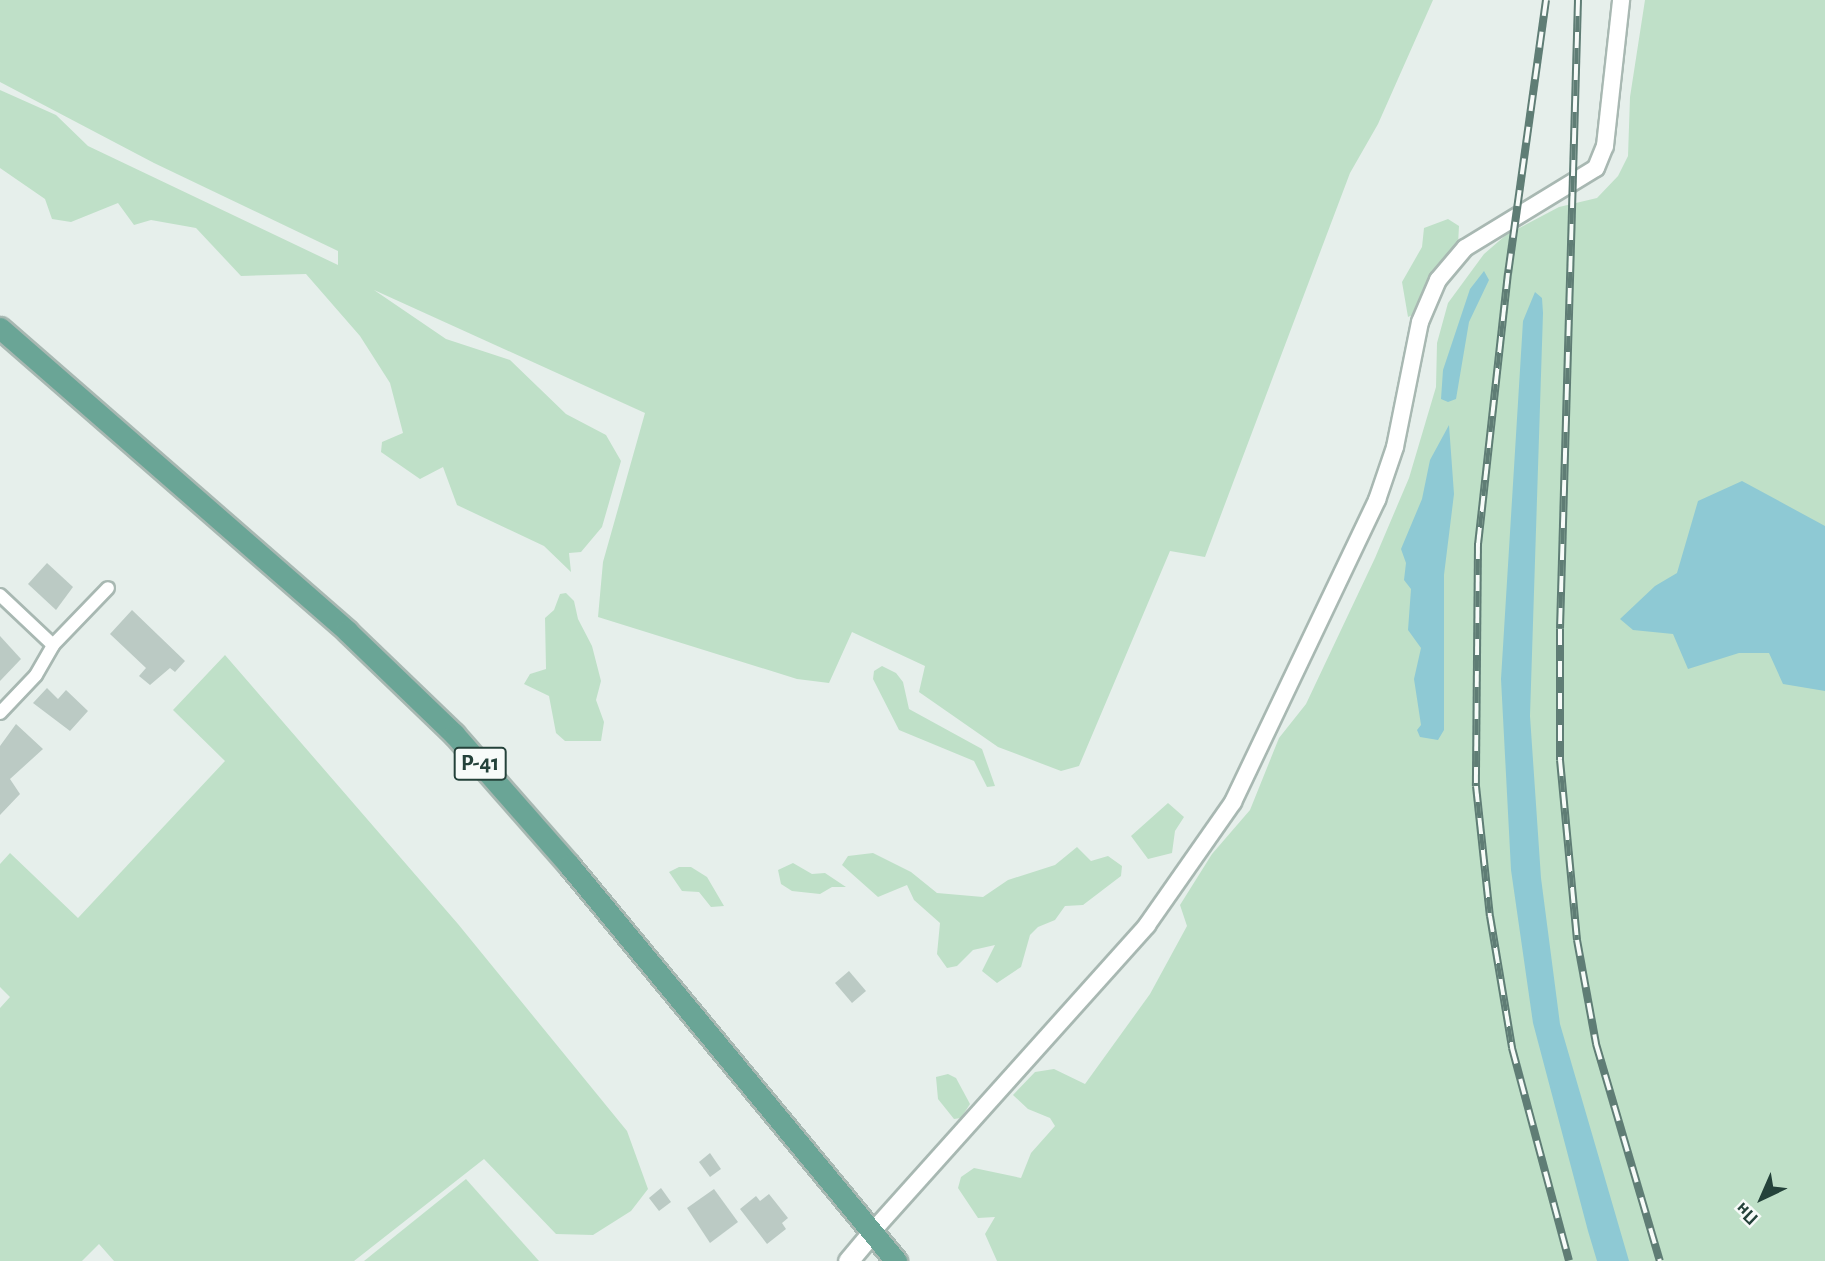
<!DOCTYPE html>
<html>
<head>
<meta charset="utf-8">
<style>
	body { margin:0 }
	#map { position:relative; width:1825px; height:1261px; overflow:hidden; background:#e6efeb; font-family:"Alegreya Sans",sans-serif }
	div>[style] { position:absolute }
	.green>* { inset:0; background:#bfe0c8 }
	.water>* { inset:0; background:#8ec9d4 }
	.building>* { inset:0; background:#bbcac4 }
	.roads { filter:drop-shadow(2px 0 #a8b8b2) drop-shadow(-2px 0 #a8b8b2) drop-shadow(0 2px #a8b8b2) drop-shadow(0 -2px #a8b8b2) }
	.minor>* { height:12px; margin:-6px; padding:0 6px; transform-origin:6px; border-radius:6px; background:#fff }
	.tertiary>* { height:16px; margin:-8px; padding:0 8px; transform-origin:8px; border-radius:8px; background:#fff }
	.secondary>* { height:19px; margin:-9.5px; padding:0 9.5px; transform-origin:9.5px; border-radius:9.5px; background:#fff }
	.primary>* { height:21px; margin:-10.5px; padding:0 10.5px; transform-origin:10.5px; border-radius:10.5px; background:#6aa596 }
	.rail>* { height:8px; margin-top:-4px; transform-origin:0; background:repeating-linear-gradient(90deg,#f7fbf9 0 16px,#5f7d75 0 32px); box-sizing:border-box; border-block:2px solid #5f7d75 }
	span { translate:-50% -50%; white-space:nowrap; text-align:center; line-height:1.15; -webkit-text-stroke:6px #f7fbf9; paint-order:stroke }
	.shield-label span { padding:2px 5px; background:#f7fbf9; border:2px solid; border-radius:5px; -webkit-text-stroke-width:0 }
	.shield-label { font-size:23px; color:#24423a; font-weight:700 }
	.north { position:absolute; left:1727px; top:1163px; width:70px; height:70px; -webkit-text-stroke:5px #f7fbf9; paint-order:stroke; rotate:224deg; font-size:19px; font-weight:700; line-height:28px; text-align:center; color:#24423a }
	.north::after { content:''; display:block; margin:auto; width:24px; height:32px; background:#24423a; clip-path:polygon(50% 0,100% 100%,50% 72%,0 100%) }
</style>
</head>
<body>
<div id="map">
	<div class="green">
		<i style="clip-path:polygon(0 0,1433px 0,1378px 124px,1350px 173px,1205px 557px,1170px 551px,1079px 766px,1061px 771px,998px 747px,919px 692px,925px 666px,852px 632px,829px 683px,797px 679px,598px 617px,603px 562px,645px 413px,374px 290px,446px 339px,510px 360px,566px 414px,606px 435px,621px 461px,602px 527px,581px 552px,569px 553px,571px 572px,544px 546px,457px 505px,443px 467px,420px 479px,381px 452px,382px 442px,403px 433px,390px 383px,360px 336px,306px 274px,241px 276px,196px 228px,151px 220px,134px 225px,118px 203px,71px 222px,52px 219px,45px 199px,0 168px,0 90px,56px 115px,88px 146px,338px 265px,338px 251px,154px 163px,0 82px)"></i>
		<i style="clip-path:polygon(1645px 0,1825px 0,1825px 1261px,997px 1261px,985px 1234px,995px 1217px,978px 1218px,958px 1188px,961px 1177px,974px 1168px,1021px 1178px,1031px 1153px,1055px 1126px,1050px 1118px,1028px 1109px,1013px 1095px,1035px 1072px,1054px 1069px,1085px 1084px,1150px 994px,1187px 926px,1180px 905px,1212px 854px,1250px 810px,1279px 738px,1306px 704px,1375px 558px,1409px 478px,1436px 387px,1437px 343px,1448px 303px,1484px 254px,1506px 235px,1559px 207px,1597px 198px,1618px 176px,1628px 156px,1630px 97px)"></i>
		<i style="clip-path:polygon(1448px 219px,1459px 226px,1458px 245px,1446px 255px,1419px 312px,1408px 317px,1402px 282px,1422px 247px,1424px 228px)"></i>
		<i style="clip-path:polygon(566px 593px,574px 601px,578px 619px,592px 646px,601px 681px,596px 700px,604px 722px,601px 741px,565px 741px,556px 733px,549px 696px,524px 684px,530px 674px,546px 669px,545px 618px,554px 610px,560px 594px)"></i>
		<i style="clip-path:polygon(225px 655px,458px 924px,627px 1131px,648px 1189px,631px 1211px,593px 1235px,556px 1234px,484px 1159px,354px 1261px,114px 1261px,99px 1244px,82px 1261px,0 1261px,0 1008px,10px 997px,0 987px,0 864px,10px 853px,78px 918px,225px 761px,173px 710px)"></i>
		<i style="clip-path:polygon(882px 666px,896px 673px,903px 682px,909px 709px,982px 749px,995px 786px,987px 787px,974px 761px,899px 730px,873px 679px,874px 671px)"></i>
		<i style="clip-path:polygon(1168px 803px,1184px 817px,1175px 831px,1172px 853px,1148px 859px,1131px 836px)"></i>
		<i style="clip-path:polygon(1077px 847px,1091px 861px,1108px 856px,1122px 866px,1121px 876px,1083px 905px,1065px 906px,1055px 920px,1038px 927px,1030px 935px,1021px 967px,997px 983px,982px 971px,995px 945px,973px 950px,957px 966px,947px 968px,937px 954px,940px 923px,914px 900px,907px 885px,878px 897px,842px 865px,848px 856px,873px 853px,911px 872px,937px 893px,983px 897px,1008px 880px,1055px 865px)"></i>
		<i style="clip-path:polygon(793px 863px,812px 874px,825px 873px,846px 887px,832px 887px,820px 894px,792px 891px,781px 884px,778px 870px)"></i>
		<i style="clip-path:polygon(679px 867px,691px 867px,707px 877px,724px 906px,711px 907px,699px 892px,682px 891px,669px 872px)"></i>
		<i style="clip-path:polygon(948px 1074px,956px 1078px,970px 1104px,961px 1118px,954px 1119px,938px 1099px,936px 1077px)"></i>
		<i style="clip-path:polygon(466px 1179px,539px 1261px,364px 1261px)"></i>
	</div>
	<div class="water">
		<i style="clip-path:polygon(1484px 271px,1489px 280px,1469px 322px,1456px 399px,1448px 402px,1441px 399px,1443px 370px,1470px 289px)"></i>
		<i style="clip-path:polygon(1535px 292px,1542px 298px,1543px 313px,1530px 716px,1541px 878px,1560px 1024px,1629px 1261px,1597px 1261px,1588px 1231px,1533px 1023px,1511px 870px,1501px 679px,1523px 321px)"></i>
		<i style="clip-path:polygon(1449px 425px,1454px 494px,1444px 575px,1444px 730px,1438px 740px,1420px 737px,1417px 730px,1421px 725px,1414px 679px,1421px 648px,1408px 630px,1411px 589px,1404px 580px,1406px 563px,1401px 549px,1422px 499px,1430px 460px)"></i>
		<i style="clip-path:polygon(1742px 481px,1825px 526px,1825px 691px,1783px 684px,1769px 653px,1739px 653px,1688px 669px,1673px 634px,1633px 630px,1620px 619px,1655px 586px,1677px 573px,1698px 501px)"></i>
	</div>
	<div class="building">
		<i style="clip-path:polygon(47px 563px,73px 587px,56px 610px,28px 584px)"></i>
		<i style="clip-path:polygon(132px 610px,185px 661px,175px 672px,170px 668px,150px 685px,139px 676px,146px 668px,110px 634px)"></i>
		<i style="clip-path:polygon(0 636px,21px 659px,0 681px)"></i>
		<i style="clip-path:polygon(47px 688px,58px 699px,66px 690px,88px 711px,70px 731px,33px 703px)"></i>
		<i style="clip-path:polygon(16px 724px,43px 749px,10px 779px,20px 794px,0 815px,0 746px)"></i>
		<i style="clip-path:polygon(849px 971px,866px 991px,852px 1003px,835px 983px)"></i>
		<i style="clip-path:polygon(710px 1153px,721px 1169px,710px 1177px,699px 1162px)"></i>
		<i style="clip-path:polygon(661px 1188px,671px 1202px,659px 1211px,649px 1198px)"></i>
		<i style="clip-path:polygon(714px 1189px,738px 1222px,710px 1243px,687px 1208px)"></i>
		<i style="clip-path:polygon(769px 1194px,788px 1218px,782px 1223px,786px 1229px,767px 1244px,740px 1209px,756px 1196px,760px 1201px)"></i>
	</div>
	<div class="roads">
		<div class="minor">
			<i style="left:0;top:595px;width:73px;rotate:43.3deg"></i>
			<i style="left:0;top:713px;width:52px;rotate:-46.5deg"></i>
			<i style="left:36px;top:675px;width:34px;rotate:-60deg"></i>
			<i style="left:53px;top:645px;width:79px;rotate:-46deg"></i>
		</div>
		<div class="tertiary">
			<i style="left:872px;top:1232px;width:412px;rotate:-48.1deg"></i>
			<i style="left:1147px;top:925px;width:150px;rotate:-55deg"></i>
			<i style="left:1233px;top:802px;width:335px;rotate:-64.5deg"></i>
			<i style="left:1377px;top:500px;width:56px;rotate:-71.2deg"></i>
			<i style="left:1395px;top:447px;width:127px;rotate:-78.7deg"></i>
			<i style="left:1420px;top:322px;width:46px;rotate:-66.8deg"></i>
			<i style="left:1438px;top:280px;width:42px;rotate:-49.8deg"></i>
			<i style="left:1465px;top:248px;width:153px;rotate:-31.4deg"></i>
			<i style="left:1596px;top:168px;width:24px;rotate:-68deg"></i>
			<i style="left:1605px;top:146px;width:147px;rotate:-83.7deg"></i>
		</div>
		<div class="secondary">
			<i style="left:848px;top:1261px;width:38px;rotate:-50deg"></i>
		</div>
		<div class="primary">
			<i style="left:0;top:328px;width:461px;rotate:41.1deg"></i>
			<i style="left:347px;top:631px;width:149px;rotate:43.9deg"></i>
			<i style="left:454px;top:734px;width:174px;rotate:48.7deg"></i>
			<i style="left:569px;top:865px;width:514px;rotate:50.45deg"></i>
		</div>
	</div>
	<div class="rail">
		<i style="left:1546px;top:0;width:276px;rotate:97.9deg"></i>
		<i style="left:1508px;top:273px;width:272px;rotate:96.3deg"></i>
		<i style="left:1478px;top:543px;width:243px;rotate:90.5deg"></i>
		<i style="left:1476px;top:786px;width:131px;rotate:83.9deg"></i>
		<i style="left:1490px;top:916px;width:134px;rotate:80.5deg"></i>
		<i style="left:1512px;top:1048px;width:220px;rotate:75deg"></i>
		<i style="left:1578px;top:0;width:629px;rotate:91.64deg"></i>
		<i style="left:1560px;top:629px;width:131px;rotate:90deg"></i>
		<i style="left:1560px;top:760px;width:181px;rotate:84.6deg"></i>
		<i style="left:1577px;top:940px;width:106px;rotate:79.6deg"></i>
		<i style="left:1596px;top:1044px;width:226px;rotate:73.6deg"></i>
	</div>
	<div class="shield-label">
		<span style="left:480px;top:764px">Р-41</span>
	</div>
	<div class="north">Пн</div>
</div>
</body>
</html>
